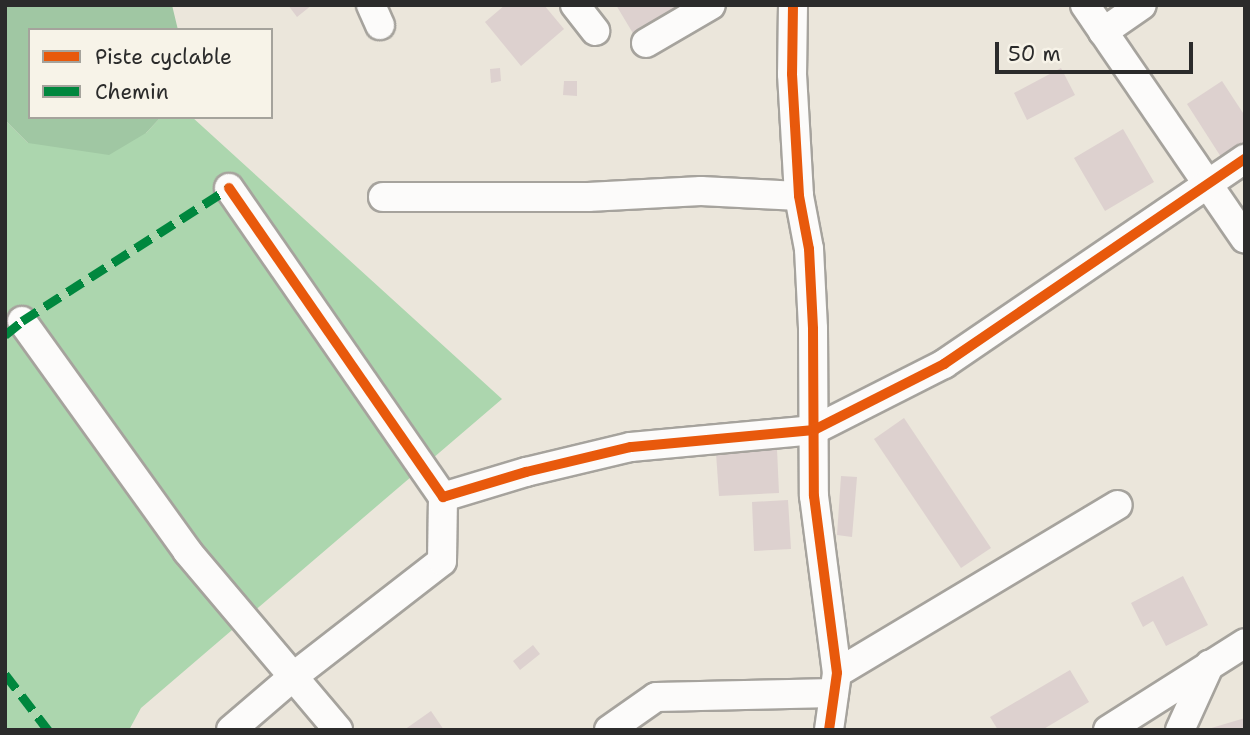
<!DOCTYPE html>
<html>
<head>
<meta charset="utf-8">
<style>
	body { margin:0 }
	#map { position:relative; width:1250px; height:735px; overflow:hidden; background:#ebe6db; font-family:"Shantell Sans",sans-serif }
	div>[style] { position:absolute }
	.green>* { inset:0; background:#acd6ae }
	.forest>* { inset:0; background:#a0c7a3 }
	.building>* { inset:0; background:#ddd1cf }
	.roads { filter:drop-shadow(2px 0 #a6a39d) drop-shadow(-2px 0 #a6a39d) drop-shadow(0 2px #a6a39d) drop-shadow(0 -2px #a6a39d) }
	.minor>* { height:28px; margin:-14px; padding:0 14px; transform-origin:14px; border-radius:14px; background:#fcfbfa }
	.quiet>* { height:9px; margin-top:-4.5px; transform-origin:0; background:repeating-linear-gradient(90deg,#00873e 0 18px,transparent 0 27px) }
	.cycleway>* { height:10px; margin:-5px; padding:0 5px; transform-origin:5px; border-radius:5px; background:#e8590c }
	span { translate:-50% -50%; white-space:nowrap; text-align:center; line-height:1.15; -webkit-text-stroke:5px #f7f3e8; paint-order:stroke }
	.frame { position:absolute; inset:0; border:7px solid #2b2b2b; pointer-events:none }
	.legend { position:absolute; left:28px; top:28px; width:245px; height:91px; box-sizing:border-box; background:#f7f3e8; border:2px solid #a5a39c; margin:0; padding:9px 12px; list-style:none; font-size:21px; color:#2b2b2b }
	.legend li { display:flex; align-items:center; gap:14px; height:35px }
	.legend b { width:35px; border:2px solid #a5a39c }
	.scale { position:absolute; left:995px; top:42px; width:198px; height:32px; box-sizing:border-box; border:4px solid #2b2b2b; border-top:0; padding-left:9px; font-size:21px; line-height:24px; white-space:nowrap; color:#2b2b2b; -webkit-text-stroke:5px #f7f3e8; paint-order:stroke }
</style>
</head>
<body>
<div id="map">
	<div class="green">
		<i style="clip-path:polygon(161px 117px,192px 117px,502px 399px,141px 708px,129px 730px,5px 730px,5px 120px,28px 143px,146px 133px)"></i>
	</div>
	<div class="forest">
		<i style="clip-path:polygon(5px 5px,172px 5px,178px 30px,30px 30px,30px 117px,161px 117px,146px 133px,109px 155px,28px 143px,5px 120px)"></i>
	</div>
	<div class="building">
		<i style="clip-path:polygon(288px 5px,312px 5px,297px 17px)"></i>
		<i style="clip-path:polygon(505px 5px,544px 5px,564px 29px,521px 66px,485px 22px)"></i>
		<i style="clip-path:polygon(616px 5px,682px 5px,634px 35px)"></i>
		<i style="clip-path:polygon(500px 68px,501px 81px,491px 83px,490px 69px)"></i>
		<i style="clip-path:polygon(1061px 68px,1075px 95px,1027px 120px,1014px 93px)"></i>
		<i style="clip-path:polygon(564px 81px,577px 81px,577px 96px,563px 95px)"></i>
		<i style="clip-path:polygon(1222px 81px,1245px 116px,1245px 142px,1221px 157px,1187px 104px)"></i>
		<i style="clip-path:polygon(1123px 129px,1154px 182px,1105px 211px,1074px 158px)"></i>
		<i style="clip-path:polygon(904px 418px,991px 548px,961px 568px,874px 439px)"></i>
		<i style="clip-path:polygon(777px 449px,779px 493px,719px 496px,716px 453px)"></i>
		<i style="clip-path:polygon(841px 476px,857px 477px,852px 537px,837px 535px)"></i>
		<i style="clip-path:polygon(788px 500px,791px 549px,754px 551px,752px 502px)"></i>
		<i style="clip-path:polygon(1183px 576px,1208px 625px,1166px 646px,1153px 621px,1143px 627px,1131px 603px)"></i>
		<i style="clip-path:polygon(533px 645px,540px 654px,520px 670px,513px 661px)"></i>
		<i style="clip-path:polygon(1070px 670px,1089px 702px,1042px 730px,998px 730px,990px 717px)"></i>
		<i style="clip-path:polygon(431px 711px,444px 730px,404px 730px)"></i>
		<i style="clip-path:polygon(1245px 718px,1245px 730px,1208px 730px,1208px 729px)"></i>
	</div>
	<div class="roads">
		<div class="minor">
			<i style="left:371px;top:5px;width:22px;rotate:66deg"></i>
			<i style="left:575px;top:5px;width:33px;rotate:52deg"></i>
			<i style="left:793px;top:5px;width:69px;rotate:90.8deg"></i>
			<i style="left:792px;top:74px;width:122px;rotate:86.7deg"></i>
			<i style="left:799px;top:196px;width:54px;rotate:79.3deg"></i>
			<i style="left:809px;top:249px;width:80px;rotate:87.1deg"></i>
			<i style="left:813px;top:329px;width:167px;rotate:89.7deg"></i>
			<i style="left:814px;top:496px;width:178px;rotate:82.6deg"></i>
			<i style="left:837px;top:673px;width:58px;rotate:98deg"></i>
			<i style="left:1085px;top:5px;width:283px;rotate:55.6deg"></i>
			<i style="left:1103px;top:32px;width:47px;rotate:-34.7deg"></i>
			<i style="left:646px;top:43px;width:75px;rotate:-30.3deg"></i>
			<i style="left:229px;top:188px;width:376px;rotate:55.3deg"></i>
			<i style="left:443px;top:497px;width:87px;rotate:-16.8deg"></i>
			<i style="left:526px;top:472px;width:108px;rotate:-13.4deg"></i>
			<i style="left:631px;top:447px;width:184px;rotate:-5.3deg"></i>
			<i style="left:814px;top:430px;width:146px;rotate:-26.9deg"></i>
			<i style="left:944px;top:364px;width:364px;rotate:-34.3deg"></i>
			<i style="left:383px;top:197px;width:205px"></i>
			<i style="left:588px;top:197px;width:113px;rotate:-3deg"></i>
			<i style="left:701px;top:191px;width:98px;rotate:2.9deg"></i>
			<i style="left:22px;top:321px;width:283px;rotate:54.3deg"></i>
			<i style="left:187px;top:551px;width:234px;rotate:49.8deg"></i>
			<i style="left:837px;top:673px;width:327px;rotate:-30.9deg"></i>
			<i style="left:231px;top:730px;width:83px;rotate:-40.6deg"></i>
			<i style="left:294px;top:676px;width:187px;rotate:-37.8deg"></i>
			<i style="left:442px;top:561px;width:64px;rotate:-89.1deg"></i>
			<i style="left:609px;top:730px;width:57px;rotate:-35.1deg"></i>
			<i style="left:656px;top:697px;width:178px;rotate:-1.3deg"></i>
			<i style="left:1108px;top:730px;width:162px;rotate:-32.4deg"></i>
			<i style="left:1180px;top:730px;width:72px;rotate:-65.6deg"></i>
		</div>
	</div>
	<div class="quiet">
		<i style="left:5px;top:335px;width:22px;rotate:-39deg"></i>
		<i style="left:22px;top:321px;width:246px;rotate:-32.7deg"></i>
		<i style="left:5px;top:674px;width:71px;rotate:52.5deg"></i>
	</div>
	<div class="cycleway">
		<i style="left:793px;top:5px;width:69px;rotate:90.8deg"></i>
		<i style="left:792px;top:74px;width:122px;rotate:86.7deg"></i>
		<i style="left:799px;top:196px;width:54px;rotate:79.3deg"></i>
		<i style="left:809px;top:249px;width:80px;rotate:87.1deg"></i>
		<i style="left:813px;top:329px;width:167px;rotate:89.7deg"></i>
		<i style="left:814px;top:496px;width:178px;rotate:82.6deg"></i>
		<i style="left:837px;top:673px;width:58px;rotate:98deg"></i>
		<i style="left:229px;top:188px;width:376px;rotate:55.3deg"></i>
		<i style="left:443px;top:497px;width:87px;rotate:-16.8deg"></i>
		<i style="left:526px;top:472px;width:108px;rotate:-13.4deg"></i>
		<i style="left:631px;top:447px;width:184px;rotate:-5.3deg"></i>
		<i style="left:814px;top:430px;width:146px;rotate:-26.9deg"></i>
		<i style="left:944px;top:364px;width:364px;rotate:-34.3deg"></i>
	</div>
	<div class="frame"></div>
	<ul class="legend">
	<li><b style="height:9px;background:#e8590c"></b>Piste cyclable</li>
	<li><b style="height:9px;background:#00873e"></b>Chemin</li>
	</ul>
	<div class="scale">50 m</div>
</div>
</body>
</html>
